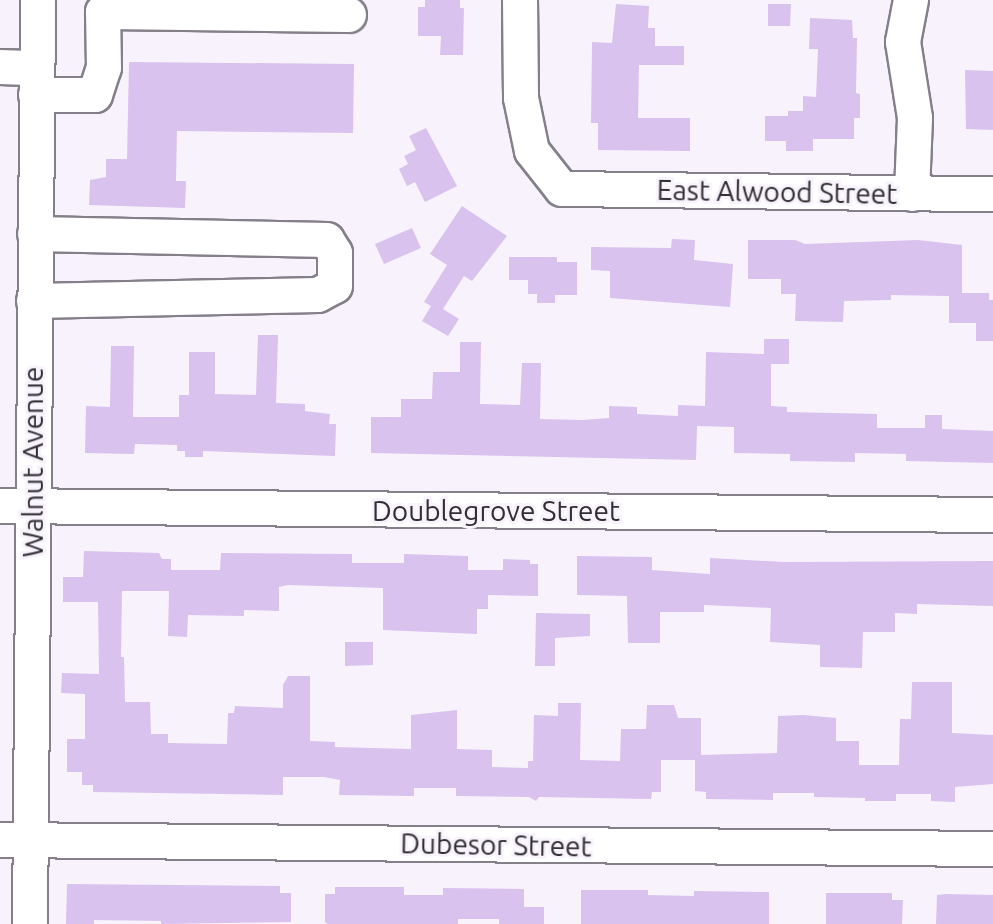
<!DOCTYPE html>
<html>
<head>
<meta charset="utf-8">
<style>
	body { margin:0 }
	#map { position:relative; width:993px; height:924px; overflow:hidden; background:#f8f2fd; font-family:Ubuntu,sans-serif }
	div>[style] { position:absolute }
	.building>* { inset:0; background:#d9c2ee }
	.roads { filter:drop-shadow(2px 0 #847f89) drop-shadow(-2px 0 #847f89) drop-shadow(0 2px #847f89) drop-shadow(0 -2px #847f89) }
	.minor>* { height:34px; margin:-17px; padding:0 17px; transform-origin:17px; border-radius:17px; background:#fff }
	span { translate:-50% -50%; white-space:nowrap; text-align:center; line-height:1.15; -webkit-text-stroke:6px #f8f2fd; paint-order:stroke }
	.street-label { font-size:28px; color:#312f33 }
</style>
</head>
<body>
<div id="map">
	<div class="building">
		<i style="clip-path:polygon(425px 0,460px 0,460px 8px,464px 8px,463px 55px,440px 55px,441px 36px,418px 36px,418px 7px,425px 7px)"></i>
		<i style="clip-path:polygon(616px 4px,649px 6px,648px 28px,655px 28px,655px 46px,684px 46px,684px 65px,639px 65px,638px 118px,690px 118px,690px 151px,598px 150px,598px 123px,591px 123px,592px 42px,612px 43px)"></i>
		<i style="clip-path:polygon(768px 4px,791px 4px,790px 26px,768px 26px)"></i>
		<i style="clip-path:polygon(810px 18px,852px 20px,853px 38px,857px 38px,856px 93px,860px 94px,860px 118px,854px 118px,854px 139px,813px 139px,813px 151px,786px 151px,786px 141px,765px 141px,765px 116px,788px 116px,788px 111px,803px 111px,803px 96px,816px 97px,818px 49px,809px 49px)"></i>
		<i style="clip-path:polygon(129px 62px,354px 64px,353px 133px,177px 131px,176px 181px,186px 181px,185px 208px,89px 205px,90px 180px,106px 177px,106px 159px,127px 159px)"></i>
		<i style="clip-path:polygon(965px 70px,993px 71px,993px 130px,966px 129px)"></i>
		<i style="clip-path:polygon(426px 128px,457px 186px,425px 202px,415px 182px,407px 186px,399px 169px,408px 164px,404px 156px,416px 150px,409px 136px)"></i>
		<i style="clip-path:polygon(462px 206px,507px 236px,472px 281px,464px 276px,443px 309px,459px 319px,448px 336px,422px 321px,431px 306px,424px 302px,447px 265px,430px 254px)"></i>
		<i style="clip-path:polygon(412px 228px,421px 248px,384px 264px,375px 244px)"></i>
		<i style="clip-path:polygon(672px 239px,695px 240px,694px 260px,733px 264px,730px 307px,610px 298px,610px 271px,591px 270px,591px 247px,671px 248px)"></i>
		<i style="clip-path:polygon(748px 240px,795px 240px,805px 244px,918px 240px,962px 245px,962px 293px,989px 293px,989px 300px,993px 300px,993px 341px,976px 341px,976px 323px,949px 323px,949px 296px,891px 295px,891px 300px,844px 301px,843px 322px,795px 321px,796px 294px,781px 294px,781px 279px,748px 279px)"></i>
		<i style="clip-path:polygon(509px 257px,557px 257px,557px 262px,577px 262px,577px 295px,555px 295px,555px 303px,537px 303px,537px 294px,528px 294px,528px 280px,509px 280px)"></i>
		<i style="clip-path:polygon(258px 335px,278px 335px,276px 403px,305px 404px,305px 411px,330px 414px,329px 424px,336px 424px,335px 456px,203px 451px,203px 457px,185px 457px,185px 451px,177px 451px,177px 445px,135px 444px,134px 454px,85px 453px,86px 406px,110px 407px,111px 346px,134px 346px,133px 417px,179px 417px,179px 395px,189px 395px,189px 352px,215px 352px,215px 394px,256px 395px)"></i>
		<i style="clip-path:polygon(764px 339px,789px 339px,789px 364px,771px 364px,771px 406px,787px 407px,787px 412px,877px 414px,877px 428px,925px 428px,925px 415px,942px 415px,942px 429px,993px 431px,993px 463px,906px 461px,906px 454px,855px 453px,855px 462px,790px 461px,790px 454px,734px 453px,734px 427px,697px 426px,696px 460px,371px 453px,371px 417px,401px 417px,401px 399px,432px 399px,433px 372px,460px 372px,460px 342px,481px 342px,480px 404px,520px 405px,522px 363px,541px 363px,540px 419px,582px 420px,609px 418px,609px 406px,637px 407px,637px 414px,678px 416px,678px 405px,705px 406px,706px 352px,764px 354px)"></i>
		<i style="clip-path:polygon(84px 551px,159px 553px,162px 559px,171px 559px,171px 570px,220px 570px,221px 553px,352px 554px,352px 563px,404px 563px,404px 554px,468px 556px,468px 570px,503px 570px,503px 559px,530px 560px,530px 564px,538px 564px,538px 596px,488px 595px,488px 609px,477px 609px,477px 634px,383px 630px,383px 588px,288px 585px,279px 587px,279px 611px,244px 610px,244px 616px,188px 615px,187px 637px,168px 636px,169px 591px,122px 591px,121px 657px,124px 657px,125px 702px,150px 702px,151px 734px,168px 734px,168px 743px,227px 744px,228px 713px,234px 713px,235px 706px,283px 708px,283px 685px,288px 676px,310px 676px,310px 741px,335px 742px,335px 747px,411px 749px,411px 715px,457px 710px,457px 749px,492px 750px,492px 767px,528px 768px,528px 761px,533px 761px,534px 715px,558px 716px,558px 703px,581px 703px,580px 760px,620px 761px,621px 729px,646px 729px,647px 705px,674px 705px,678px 718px,701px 718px,701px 755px,777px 753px,778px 716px,803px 715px,836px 718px,836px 741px,859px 741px,859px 765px,899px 765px,900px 719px,911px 719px,912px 682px,952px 682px,952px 733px,993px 735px,993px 784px,955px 787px,955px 802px,931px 801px,931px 794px,896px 794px,896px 801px,865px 801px,865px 798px,814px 797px,814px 793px,773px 793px,773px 800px,706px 799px,706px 792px,695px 791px,695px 760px,661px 760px,661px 792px,652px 792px,651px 799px,539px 797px,536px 801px,529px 797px,456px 796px,456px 788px,414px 788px,414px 796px,339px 795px,340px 780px,324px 777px,283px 777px,283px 795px,93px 792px,93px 785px,82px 785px,82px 772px,67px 772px,67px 739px,85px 739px,85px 694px,61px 693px,62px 673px,99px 674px,98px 602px,63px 602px,63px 577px,83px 577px)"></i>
		<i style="clip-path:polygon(577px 556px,652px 557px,652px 570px,710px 574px,710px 558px,785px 562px,993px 561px,993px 606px,917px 604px,917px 614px,895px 613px,895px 632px,863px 632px,862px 668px,820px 667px,820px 645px,770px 642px,771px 608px,704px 605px,704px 612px,660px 612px,660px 643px,628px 643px,627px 596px,577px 595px)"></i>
		<i style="clip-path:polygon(536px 613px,590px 614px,590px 636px,555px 638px,555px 666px,535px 666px)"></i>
		<i style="clip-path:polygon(345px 642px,373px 642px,373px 665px,345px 666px)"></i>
		<i style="clip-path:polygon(67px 884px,280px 886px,280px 893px,291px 893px,291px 922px,161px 924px,161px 921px,94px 920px,94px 924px,66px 924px)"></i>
		<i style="clip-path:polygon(335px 887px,404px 887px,404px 895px,443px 895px,443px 888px,524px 889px,524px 907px,544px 907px,544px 924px,499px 924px,499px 919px,458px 919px,458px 924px,328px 924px,325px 922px,325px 894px,335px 894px)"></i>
		<i style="clip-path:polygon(581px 890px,648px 890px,648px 895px,694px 896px,694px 891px,769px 892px,769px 924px,581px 924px)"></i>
		<i style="clip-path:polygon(826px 893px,892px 893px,892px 900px,903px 900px,902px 924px,826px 924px)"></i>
		<i style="clip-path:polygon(947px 894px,993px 895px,993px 924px,936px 924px,937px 895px)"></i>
	</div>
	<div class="roads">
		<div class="minor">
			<i style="left:520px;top:0;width:98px;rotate:89.4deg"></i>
			<i style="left:521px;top:98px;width:54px;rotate:78.3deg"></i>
			<i style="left:532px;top:151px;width:48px;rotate:51.7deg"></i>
			<i style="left:562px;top:189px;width:431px;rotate:0.7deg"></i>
			<i style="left:911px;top:0;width:43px;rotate:100.8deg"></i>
			<i style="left:903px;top:42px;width:77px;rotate:81deg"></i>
			<i style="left:915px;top:118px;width:76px;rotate:92.3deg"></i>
			<i style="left:0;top:67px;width:36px;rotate:2deg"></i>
			<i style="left:36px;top:95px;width:59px"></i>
			<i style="left:95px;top:95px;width:28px;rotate:-72deg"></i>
			<i style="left:104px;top:68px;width:56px;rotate:-91deg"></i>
			<i style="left:103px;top:12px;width:246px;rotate:0.7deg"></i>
			<i style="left:34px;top:301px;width:284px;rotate:-1.2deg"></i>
			<i style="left:318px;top:295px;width:19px;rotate:-28deg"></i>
			<i style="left:335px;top:286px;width:33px;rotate:-90deg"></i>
			<i style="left:335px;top:253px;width:15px;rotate:-122deg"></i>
			<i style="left:327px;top:240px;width:292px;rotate:-178.8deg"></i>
			<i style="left:0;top:506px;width:993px;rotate:0.52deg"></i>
			<i style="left:0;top:840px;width:993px;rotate:0.52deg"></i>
			<i style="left:30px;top:924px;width:924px;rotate:-89.5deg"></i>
		</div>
	</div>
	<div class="street-label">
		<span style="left:777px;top:192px;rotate:1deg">East Alwood Street</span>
		<span style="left:33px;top:462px;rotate:-90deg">Walnut Avenue</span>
		<span style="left:496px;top:511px">Doublegrove Street</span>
		<span style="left:496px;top:845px;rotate:1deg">Dubesor Street</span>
	</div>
</div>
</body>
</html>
